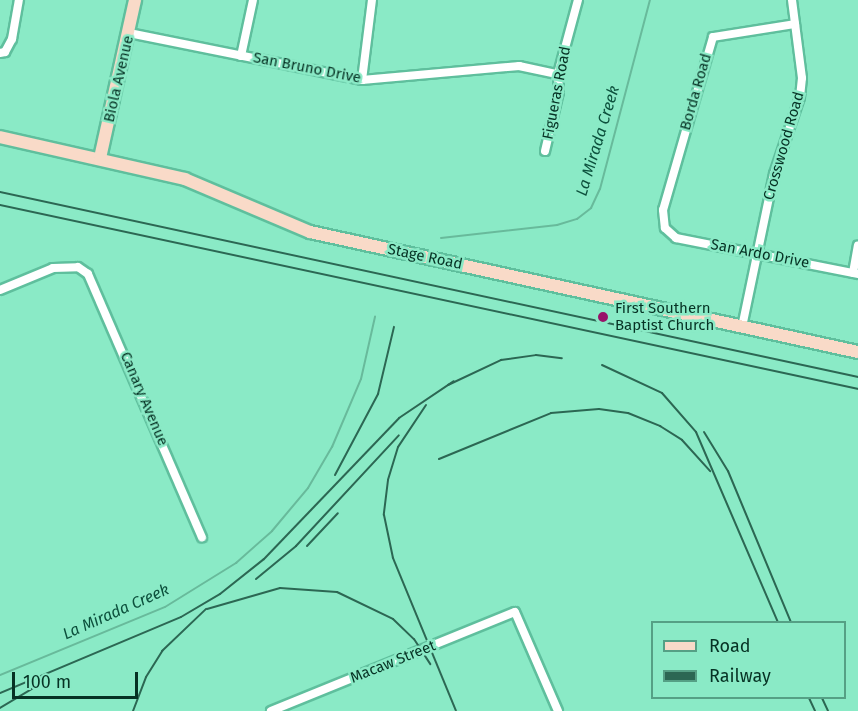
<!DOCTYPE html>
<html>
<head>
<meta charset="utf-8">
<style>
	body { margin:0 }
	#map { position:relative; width:858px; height:711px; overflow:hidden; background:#8aeac6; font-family:"Fira Sans",sans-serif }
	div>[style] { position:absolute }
	.stream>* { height:2px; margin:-1px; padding:0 1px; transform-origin:1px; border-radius:1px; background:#68ba9b }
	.roads { filter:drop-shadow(2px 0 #5fbf9d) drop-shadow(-2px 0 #5fbf9d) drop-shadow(0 2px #5fbf9d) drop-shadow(0 -2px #5fbf9d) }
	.street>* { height:8px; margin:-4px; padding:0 4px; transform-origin:4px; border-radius:4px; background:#fff }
	.secondary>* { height:12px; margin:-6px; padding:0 6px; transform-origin:6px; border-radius:6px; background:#f9dac8 }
	.rail>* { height:2px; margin:-1px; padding:0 1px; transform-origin:1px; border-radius:1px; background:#2c6753 }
	.dots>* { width:16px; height:16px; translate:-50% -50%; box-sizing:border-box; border:3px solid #8aeac6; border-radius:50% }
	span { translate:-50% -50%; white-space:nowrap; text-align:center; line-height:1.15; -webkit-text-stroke:5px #8aeac6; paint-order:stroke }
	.street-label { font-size:15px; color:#063224 }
	.poi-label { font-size:15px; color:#063224 }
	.left { translate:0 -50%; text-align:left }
	.water-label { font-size:16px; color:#0d513d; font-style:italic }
	.legend { position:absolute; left:651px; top:621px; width:195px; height:78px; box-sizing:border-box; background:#8aeac6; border:2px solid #55a085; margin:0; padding:8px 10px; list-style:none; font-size:18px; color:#063224 }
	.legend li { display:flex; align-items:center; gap:12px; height:30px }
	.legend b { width:30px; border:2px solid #55a085 }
	.scale { position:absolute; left:12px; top:672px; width:126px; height:27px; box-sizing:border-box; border:3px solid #063224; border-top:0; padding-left:8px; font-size:18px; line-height:21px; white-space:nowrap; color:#063224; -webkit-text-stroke:4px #8aeac6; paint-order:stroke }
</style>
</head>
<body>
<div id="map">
	<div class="stream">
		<i style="left:441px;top:238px;width:117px;rotate:-6.4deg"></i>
		<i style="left:557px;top:225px;width:21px;rotate:-17deg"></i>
		<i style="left:577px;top:219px;width:18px;rotate:-38deg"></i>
		<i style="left:591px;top:208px;width:21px;rotate:-65deg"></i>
		<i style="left:600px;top:189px;width:196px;rotate:-75.2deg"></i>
		<i style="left:0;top:675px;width:178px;rotate:-22.4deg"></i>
		<i style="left:165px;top:607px;width:84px;rotate:-31.8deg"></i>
		<i style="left:236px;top:563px;width:48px;rotate:-41.6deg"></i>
		<i style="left:272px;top:531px;width:56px;rotate:-50.1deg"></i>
		<i style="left:308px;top:488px;width:48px;rotate:-59.7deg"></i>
		<i style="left:332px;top:447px;width:74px;rotate:-66.9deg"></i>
		<i style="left:361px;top:379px;width:64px;rotate:-77.3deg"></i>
	</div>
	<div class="roads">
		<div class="street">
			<i style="left:795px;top:24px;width:83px;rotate:171deg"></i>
			<i style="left:713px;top:37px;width:180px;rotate:106.1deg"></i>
			<i style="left:663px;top:210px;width:18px;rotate:84deg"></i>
			<i style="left:665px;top:228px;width:15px;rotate:42deg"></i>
			<i style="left:676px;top:238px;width:186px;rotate:11.2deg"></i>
			<i style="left:129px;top:33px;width:238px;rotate:11.4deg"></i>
			<i style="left:362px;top:80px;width:158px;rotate:-5.1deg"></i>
			<i style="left:519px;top:66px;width:40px;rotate:12deg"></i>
			<i style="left:0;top:53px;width:5px;rotate:-11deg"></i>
			<i style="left:5px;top:52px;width:15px;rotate:-62deg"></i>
			<i style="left:12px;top:39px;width:40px;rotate:-80deg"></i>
			<i style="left:241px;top:56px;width:57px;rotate:-77.9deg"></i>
			<i style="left:362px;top:80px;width:81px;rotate:-82.9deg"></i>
			<i style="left:545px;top:151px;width:61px;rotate:-76.7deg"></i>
			<i style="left:559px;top:92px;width:18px;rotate:-93deg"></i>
			<i style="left:558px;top:74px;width:77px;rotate:-74.9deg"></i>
			<i style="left:853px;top:273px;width:28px;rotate:-80deg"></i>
			<i style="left:0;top:290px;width:57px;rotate:-22.5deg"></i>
			<i style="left:53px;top:268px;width:25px;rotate:-2deg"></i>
			<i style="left:78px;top:267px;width:12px;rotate:35deg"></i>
			<i style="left:88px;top:274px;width:287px;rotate:66.6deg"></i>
			<i style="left:742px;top:327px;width:156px;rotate:-78.2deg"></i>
			<i style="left:774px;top:174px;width:81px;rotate:-71.3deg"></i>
			<i style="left:800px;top:97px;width:19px;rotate:-84deg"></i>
			<i style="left:802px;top:78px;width:79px;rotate:-97.3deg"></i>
			<i style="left:271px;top:711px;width:263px;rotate:-22.1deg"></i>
			<i style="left:515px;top:612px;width:108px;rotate:66.5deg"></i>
		</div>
		<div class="secondary">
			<i style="left:0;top:137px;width:190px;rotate:12.8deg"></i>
			<i style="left:185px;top:179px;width:136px;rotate:23deg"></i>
			<i style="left:310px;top:232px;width:561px;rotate:12.35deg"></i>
			<i style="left:100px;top:158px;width:162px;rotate:-77.5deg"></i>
		</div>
	</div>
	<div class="rail">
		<i style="left:0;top:192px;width:878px;rotate:12.17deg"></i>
		<i style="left:0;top:205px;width:878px;rotate:12.1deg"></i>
		<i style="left:602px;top:365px;width:66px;rotate:25deg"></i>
		<i style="left:662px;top:393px;width:52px;rotate:48.9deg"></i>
		<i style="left:696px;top:432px;width:207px;rotate:66.7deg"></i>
		<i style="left:448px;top:385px;width:59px;rotate:-25.3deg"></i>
		<i style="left:501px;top:360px;width:35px;rotate:-8deg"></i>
		<i style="left:536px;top:355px;width:26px;rotate:7deg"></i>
		<i style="left:426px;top:405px;width:50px;rotate:123.7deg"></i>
		<i style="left:398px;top:447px;width:34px;rotate:107deg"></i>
		<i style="left:388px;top:480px;width:35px;rotate:97deg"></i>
		<i style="left:384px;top:515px;width:44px;rotate:78.2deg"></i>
		<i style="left:393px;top:558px;width:165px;rotate:67.6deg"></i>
		<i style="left:704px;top:432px;width:46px;rotate:58.4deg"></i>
		<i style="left:728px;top:471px;width:164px;rotate:67.4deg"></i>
		<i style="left:439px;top:459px;width:121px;rotate:-22.3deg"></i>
		<i style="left:551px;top:413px;width:48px;rotate:-4.8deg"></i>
		<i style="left:599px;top:409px;width:29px;rotate:8deg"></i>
		<i style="left:628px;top:413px;width:35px;rotate:22deg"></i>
		<i style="left:660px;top:426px;width:26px;rotate:32deg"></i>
		<i style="left:682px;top:440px;width:42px;rotate:47.9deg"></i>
		<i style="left:335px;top:475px;width:92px;rotate:-62deg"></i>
		<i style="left:378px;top:394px;width:69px;rotate:-76.6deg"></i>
		<i style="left:307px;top:546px;width:45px;rotate:-46.8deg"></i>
		<i style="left:256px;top:579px;width:52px;rotate:-39.5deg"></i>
		<i style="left:296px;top:546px;width:151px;rotate:-47.1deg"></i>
		<i style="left:207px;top:609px;width:76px;rotate:-16deg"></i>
		<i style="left:280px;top:588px;width:57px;rotate:4deg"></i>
		<i style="left:337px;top:592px;width:62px;rotate:25.7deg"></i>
		<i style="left:393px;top:619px;width:29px;rotate:44deg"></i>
		<i style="left:414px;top:639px;width:30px;rotate:57deg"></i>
		<i style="left:0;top:693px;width:196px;rotate:-22.8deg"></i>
		<i style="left:181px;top:617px;width:45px;rotate:-30.5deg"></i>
		<i style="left:220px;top:594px;width:56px;rotate:-38.5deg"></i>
		<i style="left:264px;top:559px;width:195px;rotate:-46.2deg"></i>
		<i style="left:399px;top:418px;width:66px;rotate:-33.9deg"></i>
		<i style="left:809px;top:698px;width:14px;rotate:65deg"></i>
		<i style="left:822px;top:698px;width:14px;rotate:65deg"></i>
		<i style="left:0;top:708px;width:47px;rotate:-31deg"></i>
		<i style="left:133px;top:711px;width:36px;rotate:-69deg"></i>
		<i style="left:146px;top:677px;width:31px;rotate:-58deg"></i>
		<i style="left:162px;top:651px;width:61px;rotate:-43.7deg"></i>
	</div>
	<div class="dots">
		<i style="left:603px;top:317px;background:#981369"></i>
	</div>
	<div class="street-label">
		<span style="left:307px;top:68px;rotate:11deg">San Bruno Drive</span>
		<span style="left:119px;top:79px;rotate:-77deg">Biola Avenue</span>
		<span style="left:696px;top:92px;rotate:-74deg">Borda Road</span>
		<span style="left:557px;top:93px;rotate:-79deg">Figueras Road</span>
		<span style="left:784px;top:146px;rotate:-74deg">Crosswood Road</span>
		<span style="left:760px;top:254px;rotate:11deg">San Ardo Drive</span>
		<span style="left:425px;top:257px;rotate:12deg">Stage Road</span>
		<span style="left:144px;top:399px;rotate:67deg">Canary Avenue</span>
		<span style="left:393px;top:662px;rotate:-22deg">Macaw Street</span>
	</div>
	<div class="poi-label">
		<span class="left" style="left:615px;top:317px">First Southern<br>Baptist Church</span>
	</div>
	<div class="water-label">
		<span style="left:598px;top:141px;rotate:-73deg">La Mirada Creek</span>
		<span style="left:116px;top:612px;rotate:-24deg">La Mirada Creek</span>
	</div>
	<ul class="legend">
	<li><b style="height:8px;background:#f9dac8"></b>Road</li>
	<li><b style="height:8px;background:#2c6753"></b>Railway</li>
	</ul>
	<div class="scale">100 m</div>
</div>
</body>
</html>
